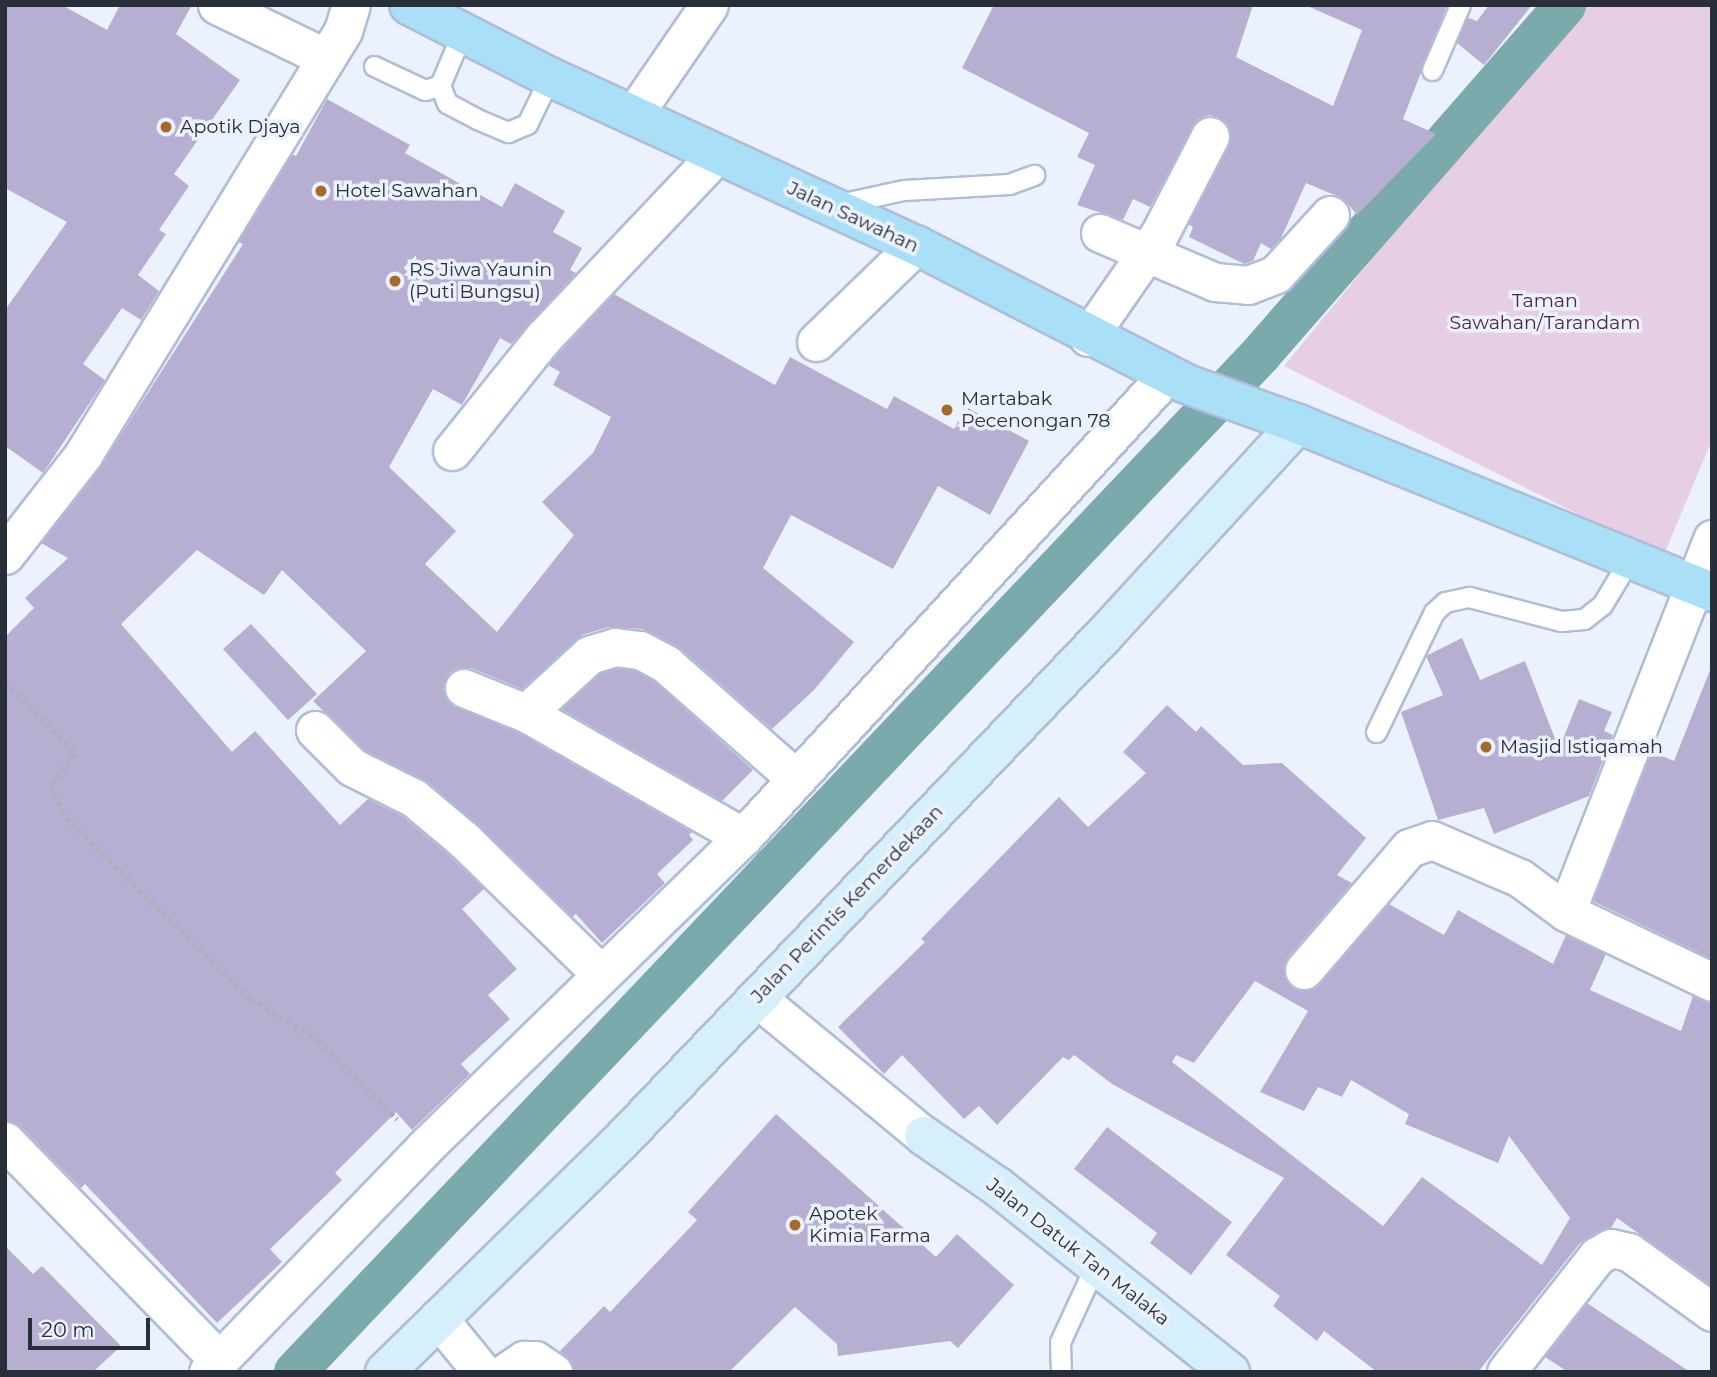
<!DOCTYPE html>
<html>
<head>
<meta charset="utf-8">
<style>
	body { margin:0 }
	#map { position:relative; width:1717px; height:1377px; overflow:hidden; background:#ecf2fd; font-family:Montserrat,sans-serif }
	div>[style] { position:absolute }
	.green>* { inset:0; background:#e6cee4 }
	.canal>* { height:42px; margin:-21px; padding:0 21px; transform-origin:21px; border-radius:21px; background:#7aaaab }
	.building>* { inset:0; background:#b7afd2 }
	.path>* { height:4.5px; margin-top:-2.25px; transform-origin:0; background:repeating-linear-gradient(90deg,#aab0bb 0 5px,transparent 0 8.5px) }
	.roads { filter:drop-shadow(2px 0 #afbdd8) drop-shadow(-2px 0 #afbdd8) drop-shadow(0 2px #afbdd8) drop-shadow(0 -2px #afbdd8) }
	.lane>* { height:19px; margin:-9.5px; padding:0 9.5px; transform-origin:9.5px; border-radius:9.5px; background:#fff }
	.street>* { height:37px; margin:-18.5px; padding:0 18.5px; transform-origin:18.5px; border-radius:18.5px; background:#fff }
	.secondary>* { height:38px; margin:-19px; padding:0 19px; transform-origin:19px; border-radius:19px; background:#d5effb }
	.primary>* { height:38px; margin:-19px; padding:0 19px; transform-origin:19px; border-radius:19px; background:#aadff8 }
	.dots>* { width:19px; height:19px; translate:-50% -50%; box-sizing:border-box; border:4px solid #ecf2fd; border-radius:50% }
	span { translate:-50% -50%; white-space:nowrap; text-align:center; line-height:1.15; -webkit-text-stroke:7px #ecf2fd; paint-order:stroke }
	.poi-label { font-size:19px; color:#292f39 }
	.left { translate:0 -50%; text-align:left }
	.street-label { font-size:19px; color:#292f39 }
	.park-label { font-size:19px; color:#4b254b }
	.frame { position:absolute; inset:0; border:7px solid #292f39; pointer-events:none }
	.scale { position:absolute; left:28px; top:1318px; width:122px; height:32px; box-sizing:border-box; border:4px solid #292f39; border-top:0; padding-left:9px; font-size:21px; line-height:24px; white-space:nowrap; color:#292f39; -webkit-text-stroke:5px #ecf2fd; paint-order:stroke }
</style>
</head>
<body>
<div id="map">
	<div class="green">
		<i style="clip-path:polygon(1580px 5px,1712px 5px,1712px 440px,1663px 557px,1284px 366px)"></i>
	</div>
	<div class="canal">
		<i style="left:295px;top:1372px;width:1402px;rotate:-46.5deg"></i>
		<i style="left:1260px;top:355px;width:464px;rotate:-48.9deg"></i>
	</div>
	<div class="building">
		<i style="clip-path:polygon(5px 5px,62px 5px,107px 30px,120px 5px,192px 5px,176px 34px,240px 80px,174px 174px,189px 186px,159px 230px,166px 234px,138px 275px,159px 291px,141px 320px,122px 308px,83px 364px,105px 380px,43px 473px,5px 446px,5px 310px,67px 222px,5px 188px)"></i>
		<i style="clip-path:polygon(994px 5px,1253px 5px,1236px 57px,1333px 106px,1362px 30px,1305px 5px,1447px 5px,1403px 119px,1436px 134px,1357px 215px,1344px 199px,1306px 183px,1281px 238px,1271px 249px,1261px 243px,1253px 261px,1244px 264px,1189px 237px,1193px 227px,1188px 224px,1229px 145px,1227px 124px,1210px 115px,1198px 119px,1150px 207px,1133px 199px,1123px 220px,1077px 205px,1095px 165px,1077px 157px,1089px 133px,962px 68px)"></i>
		<i style="clip-path:polygon(1489px 5px,1532px 5px,1484px 65px,1457px 43px,1468px 18px,1477px 21px)"></i>
		<i style="clip-path:polygon(327px 99px,410px 145px,405px 153px,502px 207px,515px 183px,565px 211px,553px 232px,582px 248px,570px 270px,576px 273px,511px 344px,500px 338px,462px 405px,433px 389px,389px 467px,456px 531px,425px 564px,497px 632px,574px 535px,542px 502px,593px 453px,611px 417px,553px 385px,560px 372px,548px 365px,614px 294px,775px 385px,790px 357px,887px 409px,894px 396px,954px 429px,966px 407px,1029px 441px,990px 515px,938px 486px,893px 569px,791px 515px,763px 568px,854px 642px,814px 690px,772px 729px,680px 648px,642px 629px,609px 627px,582px 635px,522px 689px,471px 668px,451px 672px,443px 690px,456px 707px,517px 732px,692px 832px,689px 835px,693px 840px,657px 874px,665px 883px,602px 943px,576px 914px,572px 917px,428px 782px,364px 750px,313px 701px,366px 651px,282px 570px,264px 595px,197px 550px,121px 624px,232px 752px,255px 731px,340px 825px,368px 799px,402px 816px,450px 856px,484px 889px,462px 909px,517px 969px,488px 995px,510px 1019px,461px 1064px,470px 1074px,412px 1130px,396px 1112px,335px 1173px,342px 1180px,270px 1249px,282px 1262px,217px 1323px,85px 1184px,81px 1188px,20px 1126px,5px 1121px,5px 637px,34px 608px,25px 598px,68px 558px,41px 543px,101px 466px,243px 244px,238px 242px,292px 154px,296px 156px)"></i>
		<i style="clip-path:polygon(251px 624px,317px 694px,288px 720px,223px 649px)"></i>
		<i style="clip-path:polygon(1462px 638px,1480px 680px,1525px 661px,1559px 749px,1579px 699px,1612px 712px,1604px 731px,1613px 735px,1589px 796px,1494px 834px,1484px 808px,1438px 820px,1401px 712px,1443px 695px,1426px 656px)"></i>
		<i style="clip-path:polygon(617px 668px,634px 670px,654px 681px,753px 770px,722px 801px,561px 709px,600px 674px)"></i>
		<i style="clip-path:polygon(1710px 670px,1712px 670px,1712px 959px,1593px 901px,1651px 751px,1674px 761px)"></i>
		<i style="clip-path:polygon(evenodd,1167px 705px,1196px 732px,1201px 726px,1243px 765px,1282px 763px,1366px 838px,1337px 875px,1352px 883px,1288px 957px,1284px 976px,1291px 986px,1301px 991px,1319px 984px,1389px 904px,1444px 935px,1458px 910px,1553px 964px,1566px 935px,1606px 954px,1590px 990px,1681px 1031px,1693px 996px,1712px 1003px,1712px 1286px,1617px 1218px,1611px 1228px,1580px 1243px,1478px 1372px,1377px 1372px,1324px 1331px,1317px 1341px,1273px 1306px,1280px 1296px,1226px 1255px,1284px 1178px,1112px 1084px,1074px 1055px,1069px 1060px,1063px 1057px,997px 1125px,979px 1106px,964px 1119px,902px 1055px,884px 1074px,838px 1027px,925px 942px,921px 939px,1059px 797px,1088px 827px,1146px 773px,1123px 752px,1167px 705px,1255px 981px,1308px 1011px,1260px 1092px,1304px 1111px,1318px 1087px,1342px 1097px,1351px 1080px,1409px 1114px,1405px 1124px,1498px 1163px,1509px 1136px,1570px 1218px,1542px 1265px,1422px 1177px,1383px 1226px,1172px 1062px,1176px 1055px,1194px 1063px,1255px 981px)"></i>
		<i style="clip-path:polygon(776px 1114px,936px 1257px,957px 1234px,1014px 1285px,958px 1348px,950px 1341px,838px 1356px,837px 1344px,795px 1307px,729px 1372px,574px 1372px,571px 1362px,560px 1351px,604px 1306px,610px 1312px,697px 1220px,688px 1212px)"></i>
		<i style="clip-path:polygon(1107px 1127px,1232px 1222px,1191px 1275px,1150px 1243px,1157px 1233px,1074px 1169px)"></i>
		<i style="clip-path:polygon(5px 1246px,33px 1274px,42px 1266px,121px 1346px,93px 1372px,5px 1372px)"></i>
		<i style="clip-path:polygon(1587px 1303px,1690px 1372px,1568px 1372px,1545px 1357px)"></i>
	</div>
	<div class="path">
		<i style="left:5px;top:681px;width:102px;rotate:45.8deg"></i>
		<i style="left:76px;top:754px;width:42px;rotate:128.2deg"></i>
		<i style="left:50px;top:787px;width:34px;rotate:62deg"></i>
		<i style="left:66px;top:817px;width:259px;rotate:44.7deg"></i>
		<i style="left:250px;top:999px;width:79px;rotate:31.1deg"></i>
		<i style="left:318px;top:1040px;width:112px;rotate:45deg"></i>
	</div>
	<div class="roads">
		<div class="lane">
			<i style="left:462px;top:33px;width:56px;rotate:112.9deg"></i>
			<i style="left:440px;top:85px;width:19px;rotate:69deg"></i>
			<i style="left:447px;top:103px;width:34px;rotate:28deg"></i>
			<i style="left:477px;top:119px;width:34px;rotate:23deg"></i>
			<i style="left:508px;top:132px;width:21px;rotate:-23deg"></i>
			<i style="left:527px;top:124px;width:52px;rotate:-63.9deg"></i>
			<i style="left:374px;top:66px;width:56px;rotate:25.2deg"></i>
			<i style="left:425px;top:90px;width:16px;rotate:-18deg"></i>
			<i style="left:1432px;top:70px;width:71px;rotate:-66.7deg"></i>
			<i style="left:839px;top:204px;width:66px;rotate:-12.2deg"></i>
			<i style="left:904px;top:190px;width:105px;rotate:-3.3deg"></i>
			<i style="left:1009px;top:184px;width:27px;rotate:-20deg"></i>
			<i style="left:1376px;top:732px;width:133px;rotate:-64.2deg"></i>
			<i style="left:1434px;top:612px;width:15px;rotate:-42deg"></i>
			<i style="left:1445px;top:602px;width:25px;rotate:-12deg"></i>
			<i style="left:1469px;top:597px;width:95px;rotate:14.6deg"></i>
			<i style="left:1561px;top:621px;width:23px;rotate:-5deg"></i>
			<i style="left:1584px;top:619px;width:23px;rotate:-38deg"></i>
			<i style="left:1602px;top:605px;width:52px;rotate:-59deg"></i>
			<i style="left:1061px;top:1372px;width:30px;rotate:-92deg"></i>
			<i style="left:1060px;top:1342px;width:84px;rotate:-65.3deg"></i>
		</div>
		<div class="street">
			<i style="left:217px;top:5px;width:121px;rotate:25.9deg"></i>
			<i style="left:634px;top:114px;width:132px;rotate:-55.5deg"></i>
			<i style="left:1100px;top:233px;width:125px;rotate:23.1deg"></i>
			<i style="left:1215px;top:282px;width:33px;rotate:5deg"></i>
			<i style="left:1248px;top:285px;width:30px;rotate:-21deg"></i>
			<i style="left:1276px;top:274px;width:80px;rotate:-47.5deg"></i>
			<i style="left:1088px;top:337px;width:126px;rotate:-55.3deg"></i>
			<i style="left:1160px;top:233px;width:109px;rotate:-62.7deg"></i>
			<i style="left:816px;top:342px;width:139px;rotate:-44.1deg"></i>
			<i style="left:452px;top:451px;width:145px;rotate:-51.2deg"></i>
			<i style="left:543px;top:338px;width:253px;rotate:-46.6deg"></i>
			<i style="left:5px;top:555px;width:127px;rotate:-52deg"></i>
			<i style="left:83px;top:455px;width:497px;rotate:-58.5deg"></i>
			<i style="left:343px;top:31px;width:27px;rotate:-73deg"></i>
			<i style="left:464px;top:688px;width:67px;rotate:22deg"></i>
			<i style="left:526px;top:713px;width:250px;rotate:29.7deg"></i>
			<i style="left:526px;top:713px;width:86px;rotate:-42.6deg"></i>
			<i style="left:589px;top:655px;width:27px;rotate:-17deg"></i>
			<i style="left:615px;top:647px;width:25px;rotate:7deg"></i>
			<i style="left:640px;top:650px;width:30px;rotate:28deg"></i>
			<i style="left:666px;top:664px;width:171px;rotate:41.4deg"></i>
			<i style="left:315px;top:730px;width:52px;rotate:45deg"></i>
			<i style="left:352px;top:767px;width:69px;rotate:26.6deg"></i>
			<i style="left:414px;top:798px;width:65px;rotate:40deg"></i>
			<i style="left:464px;top:840px;width:190px;rotate:44.4deg"></i>
			<i style="left:1566px;top:912px;width:401px;rotate:-68.6deg"></i>
			<i style="left:1304px;top:970px;width:161px;rotate:-49.3deg"></i>
			<i style="left:1409px;top:848px;width:24px;rotate:-19deg"></i>
			<i style="left:1432px;top:840px;width:96px;rotate:23.4deg"></i>
			<i style="left:1520px;top:878px;width:57px;rotate:36.5deg"></i>
			<i style="left:1566px;top:912px;width:162px;rotate:25.6deg"></i>
			<i style="left:757px;top:998px;width:217px;rotate:39.6deg"></i>
			<i style="left:5px;top:1141px;width:306px;rotate:45.7deg"></i>
			<i style="left:438px;top:1318px;width:70px;rotate:50.8deg"></i>
			<i style="left:208px;top:1372px;width:313px;rotate:-46deg"></i>
			<i style="left:425px;top:1147px;width:444px;rotate:-44.3deg"></i>
			<i style="left:743px;top:837px;width:627px;rotate:-47.46deg"></i>
			<i style="left:506px;top:1372px;width:22px;rotate:-34deg"></i>
			<i style="left:524px;top:1360px;width:11px"></i>
			<i style="left:535px;top:1360px;width:22px;rotate:34deg"></i>
			<i style="left:1506px;top:1372px;width:147px;rotate:-51.9deg"></i>
			<i style="left:1597px;top:1256px;width:16px;rotate:-30deg"></i>
			<i style="left:1611px;top:1248px;width:18px;rotate:13deg"></i>
			<i style="left:1629px;top:1252px;width:102px;rotate:35.9deg"></i>
		</div>
		<div class="secondary">
			<i style="left:924px;top:1136px;width:90px;rotate:34.6deg"></i>
			<i style="left:998px;top:1187px;width:297px;rotate:38.6deg"></i>
			<i style="left:385px;top:1372px;width:330px;rotate:-44.4deg"></i>
			<i style="left:621px;top:1141px;width:705px;rotate:-46.32deg"></i>
			<i style="left:1108px;top:631px;width:281px;rotate:-47.5deg"></i>
		</div>
		<div class="primary">
			<i style="left:409px;top:5px;width:158px;rotate:27.1deg"></i>
			<i style="left:550px;top:77px;width:403px;rotate:24.7deg"></i>
			<i style="left:916px;top:245px;width:301px;rotate:27.2deg"></i>
			<i style="left:1184px;top:383px;width:121px;rotate:19.8deg"></i>
			<i style="left:1298px;top:424px;width:447px;rotate:22.1deg"></i>
		</div>
	</div>
	<div class="dots">
		<i style="left:166px;top:127px;background:#a56a2a"></i>
		<i style="left:321px;top:191px;background:#a56a2a"></i>
		<i style="left:395px;top:281px;background:#a56a2a"></i>
		<i style="left:947px;top:410px;background:#a56a2a"></i>
		<i style="left:1486px;top:747px;background:#a56a2a"></i>
		<i style="left:795px;top:1225px;background:#a56a2a"></i>
	</div>
	<div class="poi-label">
		<span class="left" style="left:180px;top:127px">Apotik Djaya</span>
		<span class="left" style="left:335px;top:191px">Hotel Sawahan</span>
		<span class="left" style="left:409px;top:281px">RS Jiwa Yaunin<br>(Puti Bungsu)</span>
		<span class="left" style="left:961px;top:410px">Martabak<br>Pecenongan 78</span>
		<span class="left" style="left:1500px;top:747px">Masjid Istiqamah</span>
		<span class="left" style="left:809px;top:1225px">Apotek<br>Kimia Farma</span>
	</div>
	<div class="street-label">
		<span style="left:853px;top:217px;rotate:25deg">Jalan Sawahan</span>
		<span style="left:847px;top:904px;rotate:-46deg">Jalan Perintis Kemerdekaan</span>
		<span style="left:1078px;top:1252px;rotate:38deg">Jalan Datuk Tan Malaka</span>
	</div>
	<div class="park-label">
		<span style="left:1545px;top:312px">Taman<br>Sawahan/Tarandam</span>
	</div>
	<div class="frame"></div>
	<div class="scale">20 m</div>
</div>
</body>
</html>
